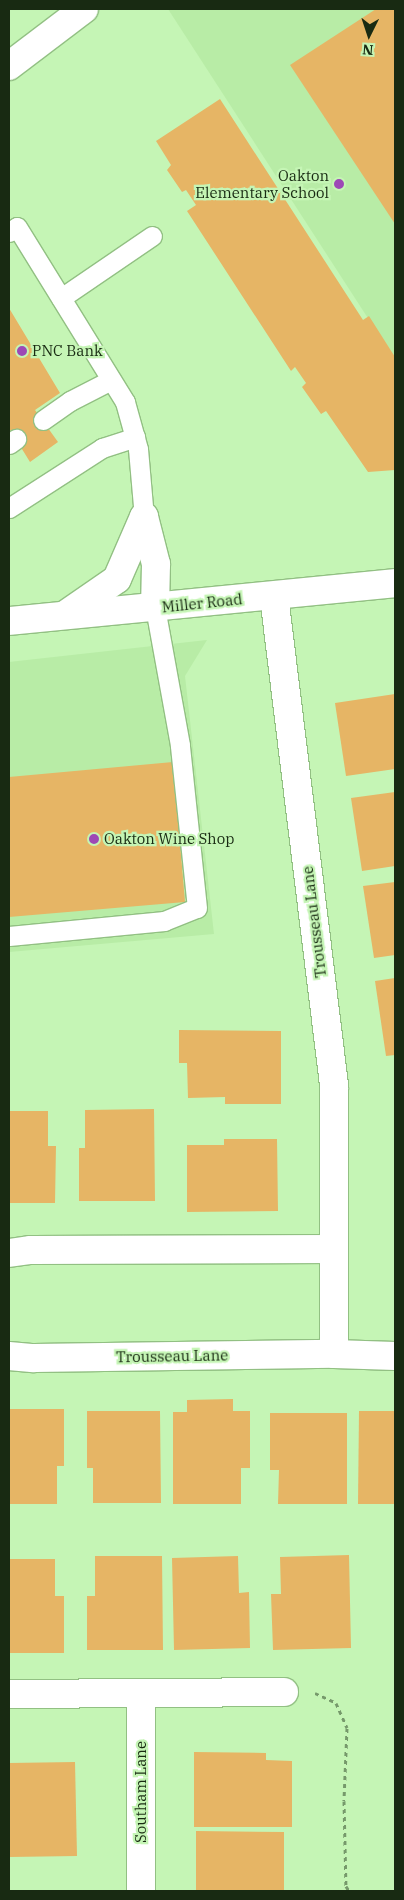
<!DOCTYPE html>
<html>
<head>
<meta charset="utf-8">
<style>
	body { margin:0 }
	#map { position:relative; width:404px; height:1900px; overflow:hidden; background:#c5f5b5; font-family:"IBM Plex Serif",serif }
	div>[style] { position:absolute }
	.built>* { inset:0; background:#b8eca6 }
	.building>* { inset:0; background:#e6b565 }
	.path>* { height:3px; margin-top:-1.5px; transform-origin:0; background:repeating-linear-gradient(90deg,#76996b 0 4px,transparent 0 8px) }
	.roads { filter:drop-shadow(1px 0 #92c083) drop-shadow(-1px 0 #92c083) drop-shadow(0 1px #92c083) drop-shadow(0 -1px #92c083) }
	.lane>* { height:19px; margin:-9.5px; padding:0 9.5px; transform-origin:9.5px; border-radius:9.5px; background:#fff }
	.street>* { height:28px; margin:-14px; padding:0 14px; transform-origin:14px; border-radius:14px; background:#fff }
	.secondary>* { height:28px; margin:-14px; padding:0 14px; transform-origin:14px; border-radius:14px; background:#fff }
	.primary>* { height:28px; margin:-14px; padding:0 14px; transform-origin:14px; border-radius:14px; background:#fff }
	.dots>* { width:14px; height:14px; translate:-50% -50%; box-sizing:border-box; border:2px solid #c5f5b5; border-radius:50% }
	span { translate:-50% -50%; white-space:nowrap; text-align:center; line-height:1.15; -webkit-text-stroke:4.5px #c5f5b5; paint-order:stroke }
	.poi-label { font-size:15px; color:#182a12 }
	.right { translate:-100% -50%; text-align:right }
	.left { translate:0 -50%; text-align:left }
	.street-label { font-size:15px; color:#182a12 }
	.frame { position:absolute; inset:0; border:10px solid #182a12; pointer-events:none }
	.north { position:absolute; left:344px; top:10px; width:50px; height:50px; -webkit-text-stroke:4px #c5f5b5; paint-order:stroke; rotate:184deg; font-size:14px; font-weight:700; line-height:20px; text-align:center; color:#182a12 }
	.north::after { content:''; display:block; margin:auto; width:18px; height:22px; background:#182a12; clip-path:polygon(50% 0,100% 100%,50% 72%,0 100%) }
</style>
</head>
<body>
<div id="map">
	<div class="built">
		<i style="clip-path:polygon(168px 9px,395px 9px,395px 360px)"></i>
		<i style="clip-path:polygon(207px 640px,185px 676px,214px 934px,9px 952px,9px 662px)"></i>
	</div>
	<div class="building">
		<i style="clip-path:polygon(376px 9px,395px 9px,395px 224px,290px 65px)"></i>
		<i style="clip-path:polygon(220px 99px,363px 320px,369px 316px,395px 357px,395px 470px,368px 472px,326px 411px,321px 414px,302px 387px,306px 383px,295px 367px,291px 371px,187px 211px,196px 205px,186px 190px,182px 192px,167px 170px,171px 165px,156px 141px)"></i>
		<i style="clip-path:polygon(9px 308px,60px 393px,35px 410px,58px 442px,30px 462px,9px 428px)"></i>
		<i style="clip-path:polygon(395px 694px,395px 769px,346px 776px,335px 703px)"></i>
		<i style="clip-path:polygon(173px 762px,185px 902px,9px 917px,9px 777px)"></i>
		<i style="clip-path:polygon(395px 792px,395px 866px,362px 871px,351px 798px)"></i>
		<i style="clip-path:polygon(395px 882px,395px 955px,374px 958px,363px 886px)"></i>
		<i style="clip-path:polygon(395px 978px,395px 1055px,386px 1056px,375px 981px)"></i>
		<i style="clip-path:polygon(179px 1030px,281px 1031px,281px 1104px,225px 1104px,225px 1097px,188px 1098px,187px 1063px,179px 1063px)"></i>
		<i style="clip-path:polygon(154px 1109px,155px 1201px,79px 1201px,79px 1148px,85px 1148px,85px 1110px)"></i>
		<i style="clip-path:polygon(9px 1111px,48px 1111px,48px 1146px,56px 1146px,55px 1203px,9px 1203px)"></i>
		<i style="clip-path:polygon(224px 1139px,277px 1139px,278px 1211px,187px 1212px,187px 1145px,224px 1145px)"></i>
		<i style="clip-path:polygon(233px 1399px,233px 1411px,250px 1411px,250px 1468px,241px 1468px,241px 1504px,173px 1504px,173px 1412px,187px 1412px,187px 1400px)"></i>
		<i style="clip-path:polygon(9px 1409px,64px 1409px,64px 1466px,57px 1466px,57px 1504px,9px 1504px)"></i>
		<i style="clip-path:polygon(87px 1411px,160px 1411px,161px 1503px,93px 1503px,93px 1468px,87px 1468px)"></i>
		<i style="clip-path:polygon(359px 1411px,395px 1411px,395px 1504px,358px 1504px)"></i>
		<i style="clip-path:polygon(270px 1413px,347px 1413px,347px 1504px,278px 1504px,279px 1470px,270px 1470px)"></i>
		<i style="clip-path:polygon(349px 1555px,351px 1648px,273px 1650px,271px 1594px,281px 1594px,280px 1557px)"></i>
		<i style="clip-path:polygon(95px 1556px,162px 1556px,163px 1650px,87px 1650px,87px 1596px,95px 1596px)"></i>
		<i style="clip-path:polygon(238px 1556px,239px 1593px,249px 1592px,250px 1648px,174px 1650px,172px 1558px)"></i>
		<i style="clip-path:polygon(9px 1559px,55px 1559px,55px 1596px,64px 1596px,64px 1653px,9px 1653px)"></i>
		<i style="clip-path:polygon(194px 1752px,266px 1753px,266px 1760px,292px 1761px,292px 1827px,194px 1827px)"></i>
		<i style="clip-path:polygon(75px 1762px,77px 1856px,9px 1857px,9px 1763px)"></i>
		<i style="clip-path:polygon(196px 1831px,284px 1832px,284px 1891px,196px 1891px)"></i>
	</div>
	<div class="path">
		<i style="left:315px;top:1693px;width:23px;rotate:25deg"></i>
		<i style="left:336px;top:1703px;width:27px;rotate:66deg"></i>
		<i style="left:347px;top:1728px;width:73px;rotate:92.4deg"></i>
		<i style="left:344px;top:1801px;width:85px;rotate:88.7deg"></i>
		<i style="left:346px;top:1886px;width:6px;rotate:59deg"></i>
	</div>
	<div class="roads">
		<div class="lane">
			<i style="left:9px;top:232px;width:9px;rotate:-32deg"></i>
			<i style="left:17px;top:227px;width:206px;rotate:58.3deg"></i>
			<i style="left:125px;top:402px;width:49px;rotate:74.5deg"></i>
			<i style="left:138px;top:449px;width:68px;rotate:85deg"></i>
			<i style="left:61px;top:298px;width:110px;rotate:-34.3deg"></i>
			<i style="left:43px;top:420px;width:33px;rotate:-35deg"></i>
			<i style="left:70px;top:401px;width:46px;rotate:-27.1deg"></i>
			<i style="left:9px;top:444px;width:9px;rotate:-36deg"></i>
			<i style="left:9px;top:508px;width:111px;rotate:-32.8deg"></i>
			<i style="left:102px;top:448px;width:35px;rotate:-18deg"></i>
			<i style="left:9px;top:936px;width:156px;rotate:-5.5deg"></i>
			<i style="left:164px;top:921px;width:35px;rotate:-22deg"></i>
			<i style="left:197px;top:908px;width:164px;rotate:-96deg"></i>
			<i style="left:180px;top:745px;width:139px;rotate:-100.3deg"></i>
		</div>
		<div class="street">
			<i style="left:274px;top:596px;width:494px;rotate:83deg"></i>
			<i style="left:334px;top:1086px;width:268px;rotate:90deg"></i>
			<i style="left:9px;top:1253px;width:22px;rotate:-8deg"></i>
			<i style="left:31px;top:1250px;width:302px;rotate:-0.2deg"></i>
			<i style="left:9px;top:1356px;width:25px;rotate:5deg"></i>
			<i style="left:34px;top:1358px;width:300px;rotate:-0.8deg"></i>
			<i style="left:334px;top:1354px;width:61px;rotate:1.9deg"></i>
			<i style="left:9px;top:1694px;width:275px;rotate:-0.4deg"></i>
			<i style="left:141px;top:1891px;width:198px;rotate:-90deg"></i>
		</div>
		<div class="secondary">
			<i style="left:144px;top:517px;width:49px;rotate:75.7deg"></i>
			<i style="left:156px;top:564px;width:44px;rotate:91.3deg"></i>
			<i style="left:65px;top:615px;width:63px;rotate:-34.7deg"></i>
			<i style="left:117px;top:579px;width:68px;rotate:-66.5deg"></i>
			<i style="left:9px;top:621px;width:388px;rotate:-5.6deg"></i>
		</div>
		<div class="primary">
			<i style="left:9px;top:66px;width:94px;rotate:-37.2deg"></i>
		</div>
	</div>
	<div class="dots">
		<i style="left:339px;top:184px;background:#9d48b6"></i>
		<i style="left:22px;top:351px;background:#9d48b6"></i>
		<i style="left:94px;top:839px;background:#9d48b6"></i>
	</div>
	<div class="poi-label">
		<span class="right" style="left:329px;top:184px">Oakton<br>Elementary School</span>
		<span class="left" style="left:32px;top:351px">PNC Bank</span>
		<span class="left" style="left:104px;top:839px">Oakton Wine Shop</span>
	</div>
	<div class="street-label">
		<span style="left:202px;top:603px;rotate:-6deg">Miller Road</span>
		<span style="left:314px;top:922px;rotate:-97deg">Trousseau Lane</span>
		<span style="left:172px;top:1356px;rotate:-1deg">Trousseau Lane</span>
		<span style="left:141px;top:1792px;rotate:-90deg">Southam Lane</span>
	</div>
	<div class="frame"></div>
	<div class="north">N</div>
</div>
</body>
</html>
